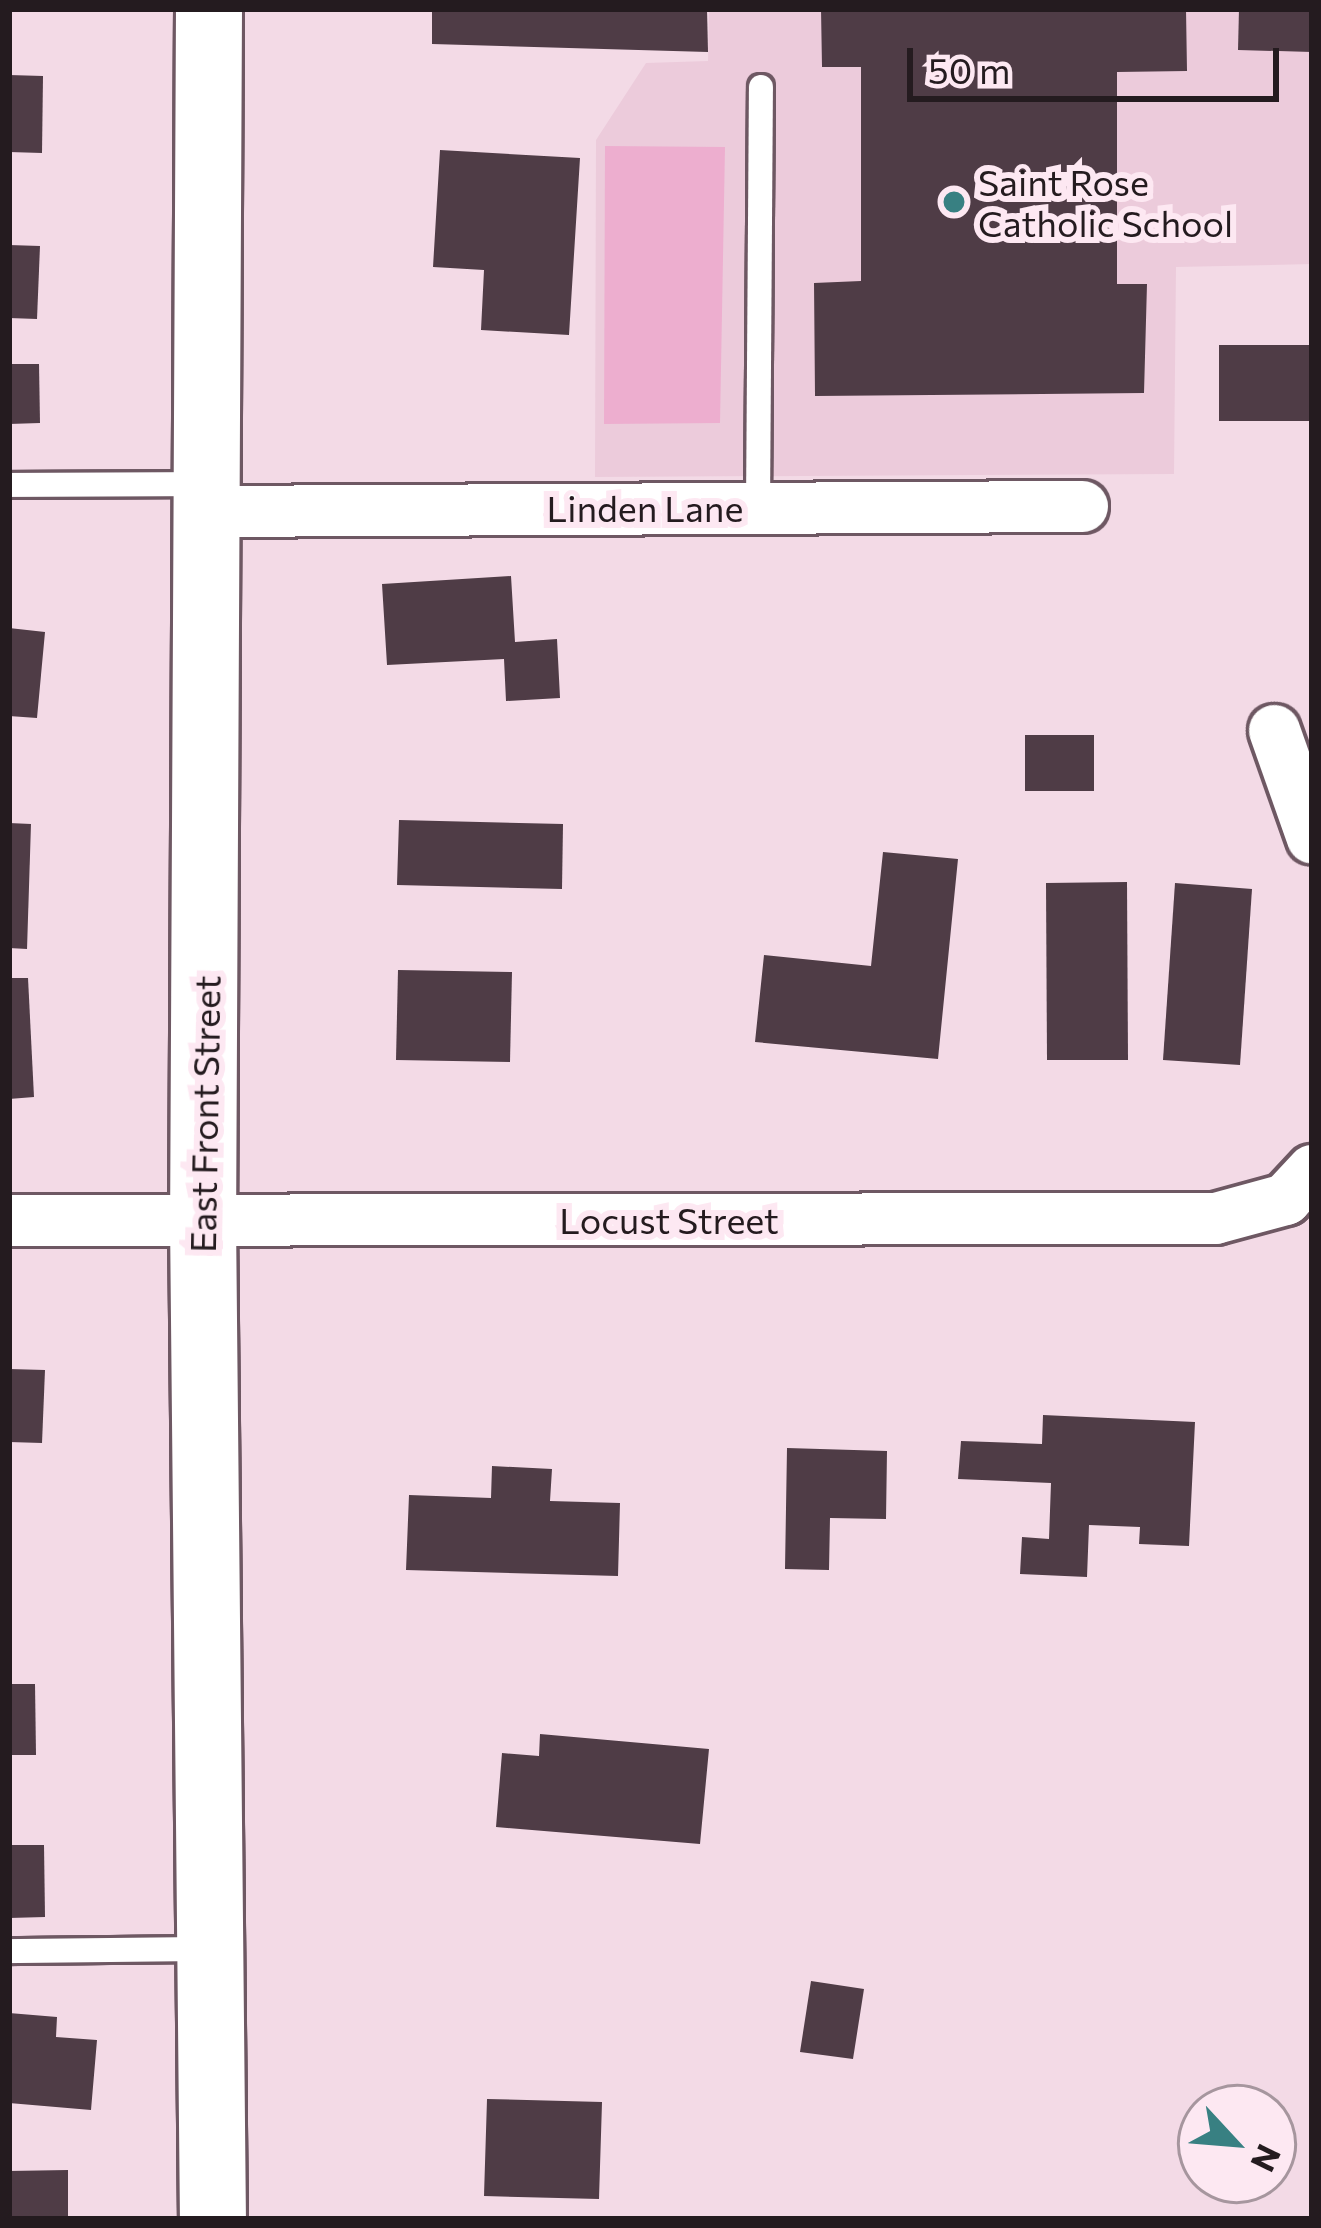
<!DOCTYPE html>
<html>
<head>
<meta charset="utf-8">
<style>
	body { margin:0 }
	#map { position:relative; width:1321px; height:2228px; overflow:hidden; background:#f3dae6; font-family:Commissioner,sans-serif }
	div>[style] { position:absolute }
	.built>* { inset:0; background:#eccbdb }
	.green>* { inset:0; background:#edaecf }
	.building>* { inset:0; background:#4f3c46 }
	.roads { filter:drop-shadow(3px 0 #6e5863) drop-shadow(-3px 0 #6e5863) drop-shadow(0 3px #6e5863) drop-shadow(0 -3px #6e5863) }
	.lane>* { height:24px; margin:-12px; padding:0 12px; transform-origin:12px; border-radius:12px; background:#fff }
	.street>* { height:51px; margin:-25.5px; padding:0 25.5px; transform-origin:25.5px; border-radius:25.5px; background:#fff }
	.secondary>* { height:66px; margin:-33px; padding:0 33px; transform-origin:33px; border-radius:33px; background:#fff }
	.dots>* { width:33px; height:33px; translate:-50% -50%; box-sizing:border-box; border:6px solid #fde8f2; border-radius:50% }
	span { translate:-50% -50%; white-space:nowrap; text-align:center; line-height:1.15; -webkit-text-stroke:12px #fde8f2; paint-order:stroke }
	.poi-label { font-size:36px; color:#241b1f }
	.left { translate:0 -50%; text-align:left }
	.street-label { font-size:36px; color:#241b1f }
	.frame { position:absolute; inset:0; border:12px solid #241b1f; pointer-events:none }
	.north { position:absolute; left:1177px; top:2084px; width:120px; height:120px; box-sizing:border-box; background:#fde8f2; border:3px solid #a6969e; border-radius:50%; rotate:116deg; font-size:33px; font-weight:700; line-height:48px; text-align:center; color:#241b1f }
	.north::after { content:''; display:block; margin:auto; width:42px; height:54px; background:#388082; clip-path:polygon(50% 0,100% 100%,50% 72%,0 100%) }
	.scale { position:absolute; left:907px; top:48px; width:372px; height:54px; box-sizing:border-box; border:6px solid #241b1f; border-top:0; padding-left:15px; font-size:36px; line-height:42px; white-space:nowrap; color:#241b1f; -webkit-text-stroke:9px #fde8f2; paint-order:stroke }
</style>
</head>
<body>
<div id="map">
	<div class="built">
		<i style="clip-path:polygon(709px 9px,1312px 9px,1312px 264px,1176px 267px,1174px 474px,595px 477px,596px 140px,646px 63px,708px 61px)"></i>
	</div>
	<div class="green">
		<i style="clip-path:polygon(605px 146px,725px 147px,720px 423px,604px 424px)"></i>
	</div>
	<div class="building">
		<i style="clip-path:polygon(432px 9px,707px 9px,708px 52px,432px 44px)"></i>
		<i style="clip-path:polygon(821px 9px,1186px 9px,1187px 71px,1117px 72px,1117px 284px,1147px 284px,1144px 393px,815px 396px,814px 283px,861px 281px,861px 67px,822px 67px)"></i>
		<i style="clip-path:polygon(1239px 9px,1312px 9px,1312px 52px,1238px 50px)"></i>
		<i style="clip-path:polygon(9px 75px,43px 76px,42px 153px,9px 152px)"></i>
		<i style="clip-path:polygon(440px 150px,580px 158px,569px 335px,481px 330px,484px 270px,433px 267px)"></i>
		<i style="clip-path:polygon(9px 245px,40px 246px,37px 319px,9px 318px)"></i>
		<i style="clip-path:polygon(1219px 345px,1312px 345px,1312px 421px,1219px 421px)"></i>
		<i style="clip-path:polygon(9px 364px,39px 364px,40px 423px,9px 424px)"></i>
		<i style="clip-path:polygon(511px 576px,515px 642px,557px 639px,560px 698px,506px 701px,504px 659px,387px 665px,382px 584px)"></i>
		<i style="clip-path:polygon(9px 628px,45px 632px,37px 718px,9px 716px)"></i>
		<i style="clip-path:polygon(1025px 735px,1094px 735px,1094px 791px,1025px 791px)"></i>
		<i style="clip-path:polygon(399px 820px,563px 824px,562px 889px,397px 885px)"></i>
		<i style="clip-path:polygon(9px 823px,31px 824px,27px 949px,9px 948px)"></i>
		<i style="clip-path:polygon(883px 852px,958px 859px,938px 1059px,755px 1042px,764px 955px,871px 966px)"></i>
		<i style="clip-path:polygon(1127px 882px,1128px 1060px,1047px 1060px,1046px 883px)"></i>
		<i style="clip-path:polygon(1175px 883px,1252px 889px,1240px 1065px,1163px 1060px)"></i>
		<i style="clip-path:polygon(398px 970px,512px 972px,510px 1062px,396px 1060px)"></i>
		<i style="clip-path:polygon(9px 978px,28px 978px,34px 1097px,9px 1099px)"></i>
		<i style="clip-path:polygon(9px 1369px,45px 1370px,42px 1443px,9px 1442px)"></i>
		<i style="clip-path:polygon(1043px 1415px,1195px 1422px,1189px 1546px,1139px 1544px,1140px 1527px,1089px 1525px,1087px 1577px,1020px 1574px,1022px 1537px,1049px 1539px,1051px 1483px,958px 1479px,961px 1441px,1042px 1444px)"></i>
		<i style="clip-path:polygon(787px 1448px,887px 1451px,886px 1519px,830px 1518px,829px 1570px,785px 1569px)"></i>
		<i style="clip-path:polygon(492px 1466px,552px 1469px,550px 1501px,620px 1503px,618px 1576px,406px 1570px,409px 1495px,491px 1498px)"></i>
		<i style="clip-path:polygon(9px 1684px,35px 1684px,36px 1755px,9px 1755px)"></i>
		<i style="clip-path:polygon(540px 1734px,709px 1749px,700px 1844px,496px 1827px,502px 1753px,539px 1756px)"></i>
		<i style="clip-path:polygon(9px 1845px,44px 1845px,45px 1917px,9px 1918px)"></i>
		<i style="clip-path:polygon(811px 1981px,864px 1989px,853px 2059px,800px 2052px)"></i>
		<i style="clip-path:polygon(9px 2013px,57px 2017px,56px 2037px,97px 2040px,91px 2110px,9px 2103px)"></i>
		<i style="clip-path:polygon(487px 2099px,602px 2102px,599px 2199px,484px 2196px)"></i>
		<i style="clip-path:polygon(68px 2170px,68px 2219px,9px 2219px,9px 2171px)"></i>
	</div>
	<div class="roads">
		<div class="lane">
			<i style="left:9px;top:485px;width:196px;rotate:-0.3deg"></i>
			<i style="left:758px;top:508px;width:421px;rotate:-89.6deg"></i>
			<i style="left:9px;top:1951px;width:202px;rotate:-0.6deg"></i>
		</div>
		<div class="street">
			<i style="left:208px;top:511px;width:874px;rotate:-0.33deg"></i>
			<i style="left:1274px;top:730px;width:114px;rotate:70.6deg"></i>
			<i style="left:9px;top:1220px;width:1206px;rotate:-0.1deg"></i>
			<i style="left:1215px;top:1218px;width:73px;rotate:-15.2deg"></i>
			<i style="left:1285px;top:1199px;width:40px;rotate:-47deg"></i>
		</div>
		<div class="secondary">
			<i style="left:209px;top:9px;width:1210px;rotate:90.28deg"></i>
			<i style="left:203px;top:1219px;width:1000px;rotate:89.43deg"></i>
		</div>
	</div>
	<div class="dots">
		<i style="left:954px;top:202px;background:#388082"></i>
	</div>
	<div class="poi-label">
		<span class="left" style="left:978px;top:202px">Saint Rose<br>Catholic School</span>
	</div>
	<div class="street-label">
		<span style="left:645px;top:508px">Linden Lane</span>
		<span style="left:204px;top:1114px;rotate:-89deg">East Front Street</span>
		<span style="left:669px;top:1220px">Locust Street</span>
	</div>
	<div class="frame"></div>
	<div class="north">N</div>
	<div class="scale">50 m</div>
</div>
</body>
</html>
